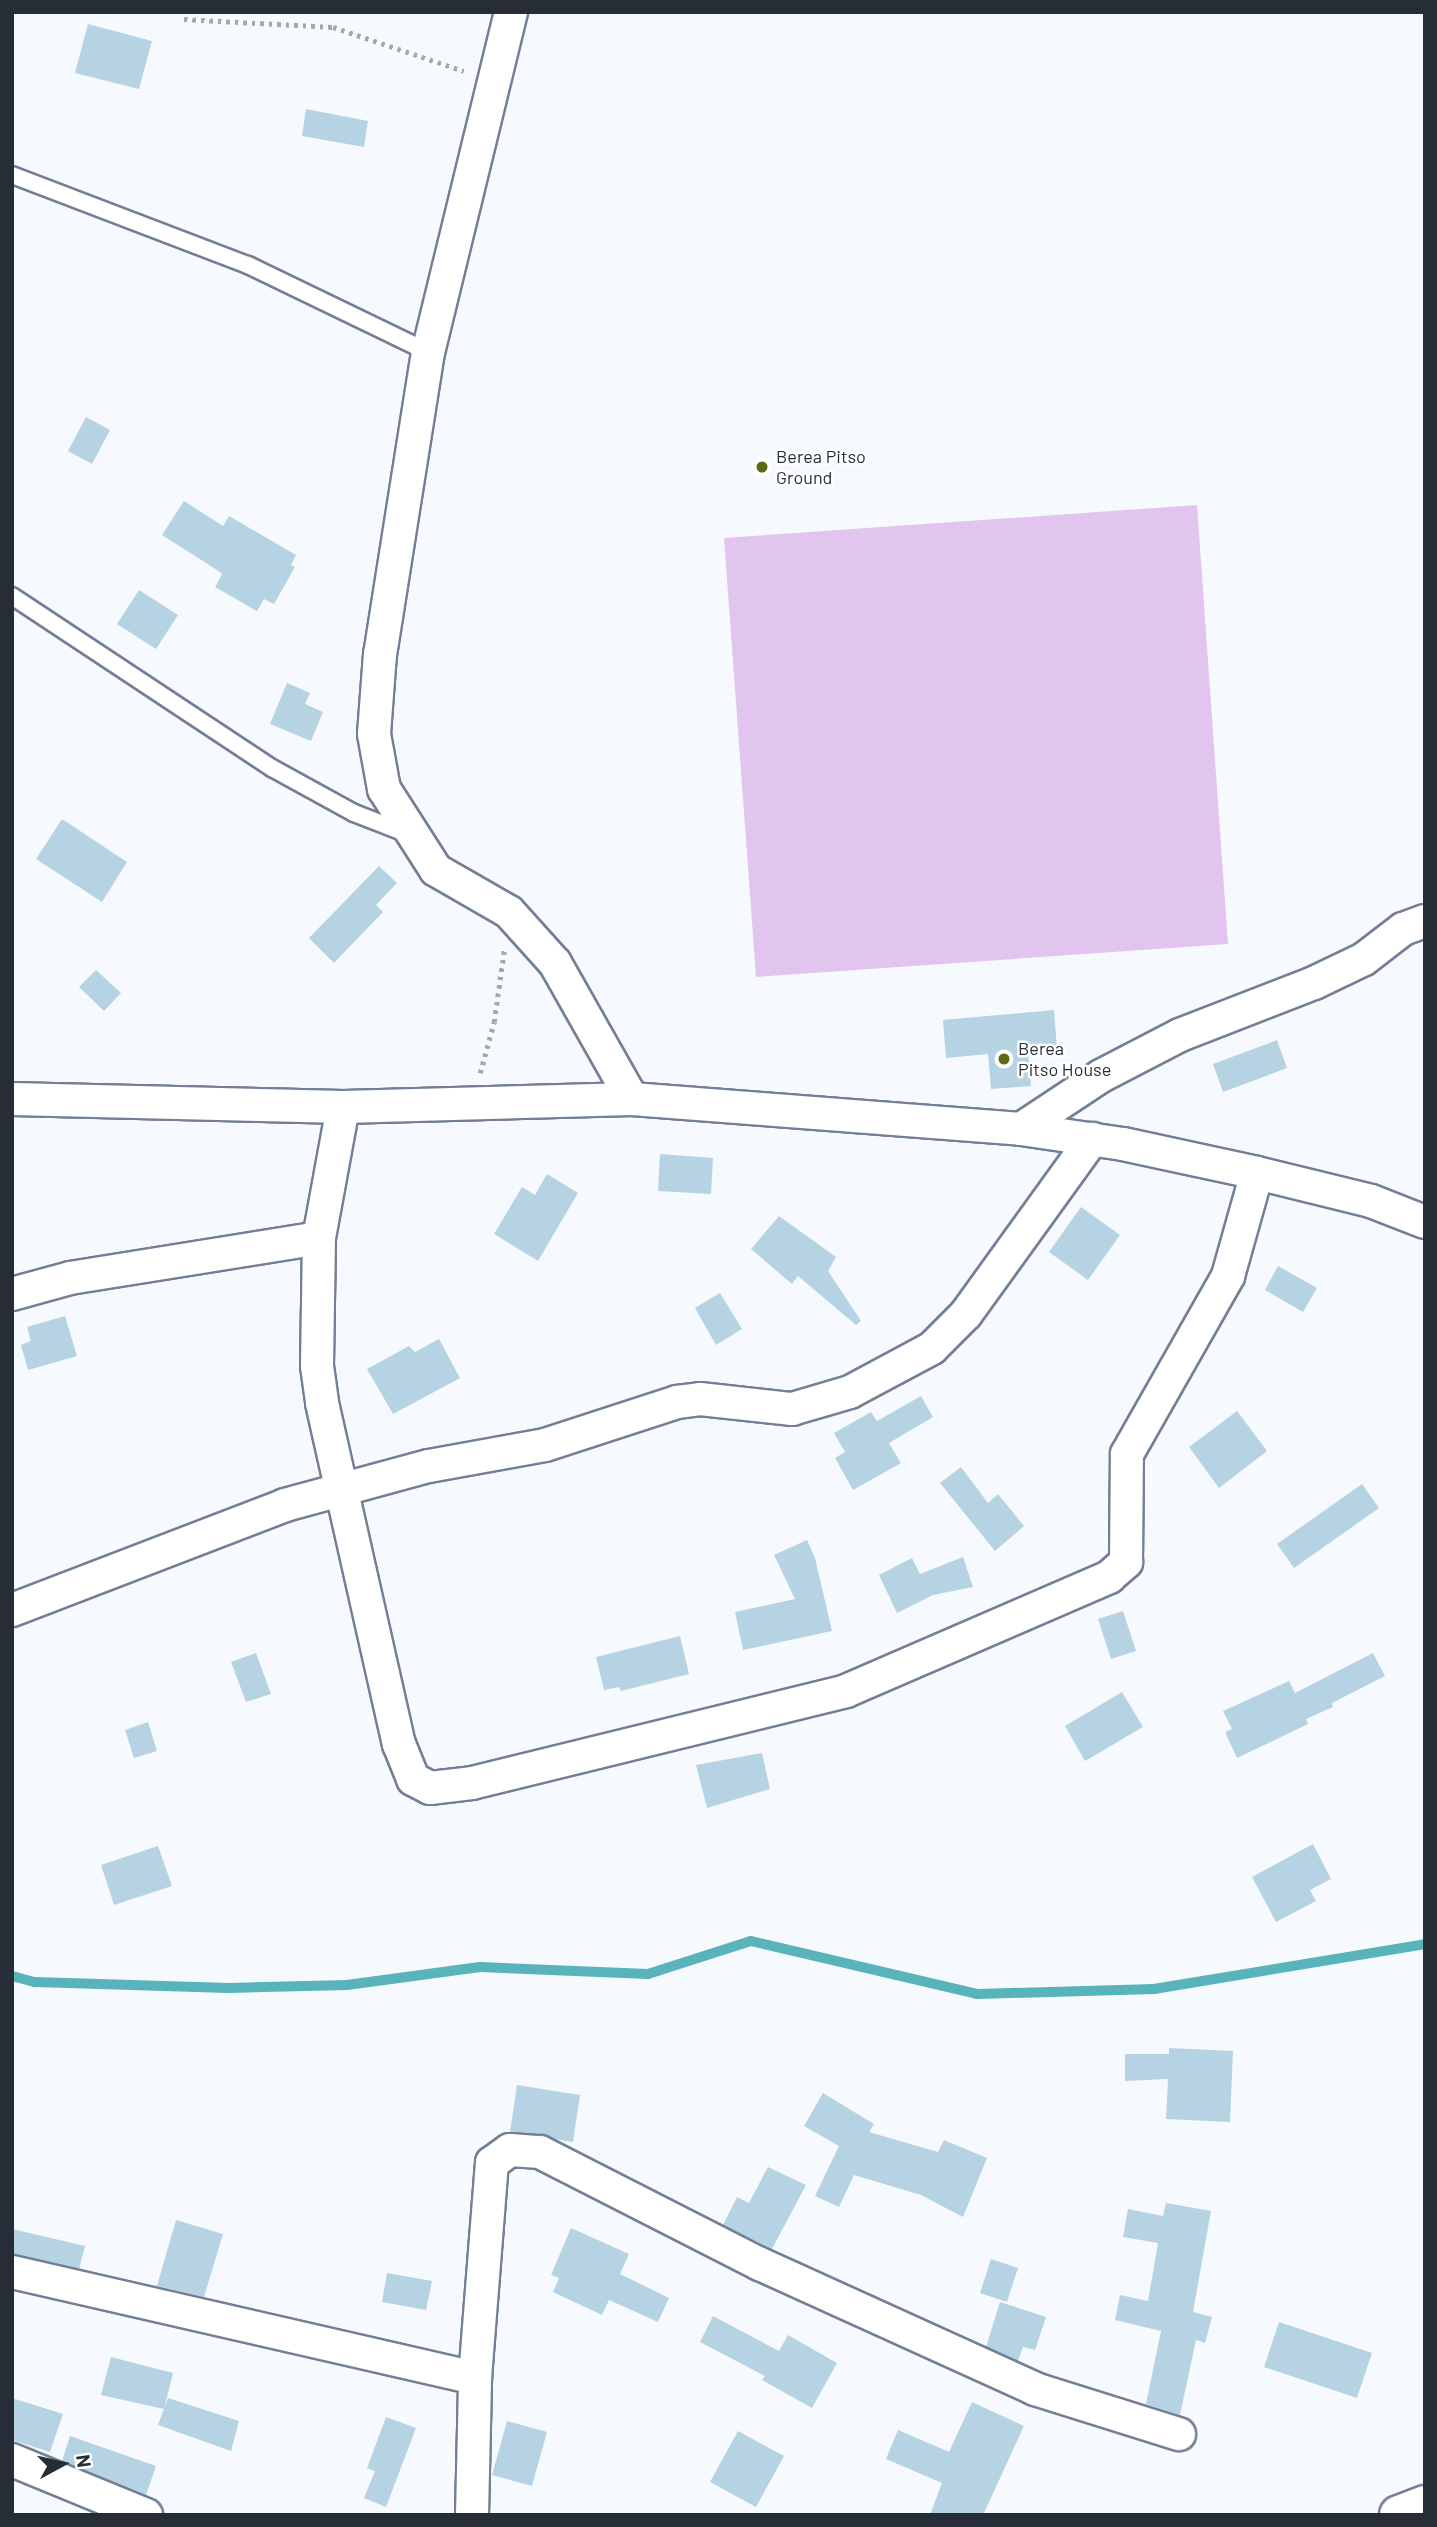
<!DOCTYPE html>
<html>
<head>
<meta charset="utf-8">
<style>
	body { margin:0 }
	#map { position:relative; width:1437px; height:2527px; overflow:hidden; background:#f6f9fe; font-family:Barlow,sans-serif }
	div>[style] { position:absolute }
	.green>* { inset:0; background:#e2c5ee }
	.stream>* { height:10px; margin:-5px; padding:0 5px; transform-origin:5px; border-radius:5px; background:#58b3ba }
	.building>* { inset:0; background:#b6d3e3 }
	.path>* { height:4.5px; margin-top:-2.25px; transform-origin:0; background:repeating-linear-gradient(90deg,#a3a7ae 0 3.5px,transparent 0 8.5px) }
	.roads { filter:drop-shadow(2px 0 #718096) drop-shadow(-2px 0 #718096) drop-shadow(0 2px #718096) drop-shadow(0 -2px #718096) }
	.lane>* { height:16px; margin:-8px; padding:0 8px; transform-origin:8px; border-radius:8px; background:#fff }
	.street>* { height:32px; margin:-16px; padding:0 16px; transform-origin:16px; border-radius:16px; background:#fff }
	.primary>* { height:38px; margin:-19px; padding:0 19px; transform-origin:19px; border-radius:19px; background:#fff }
	.dots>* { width:19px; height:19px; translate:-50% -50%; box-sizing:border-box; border:4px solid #fff; border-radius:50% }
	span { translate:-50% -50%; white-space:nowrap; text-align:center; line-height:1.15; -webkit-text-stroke:5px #fff; paint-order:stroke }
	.poi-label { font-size:18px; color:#272d36 }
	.left { translate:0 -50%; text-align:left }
	.frame { position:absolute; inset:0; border:14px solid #272d36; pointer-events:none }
	.north { position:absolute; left:28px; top:2429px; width:70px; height:70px; -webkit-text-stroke:5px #fff; paint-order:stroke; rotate:82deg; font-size:19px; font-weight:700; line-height:28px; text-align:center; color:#272d36 }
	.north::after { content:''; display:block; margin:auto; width:24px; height:32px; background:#272d36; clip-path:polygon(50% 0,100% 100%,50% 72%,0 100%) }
</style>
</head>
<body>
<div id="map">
	<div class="green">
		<i style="clip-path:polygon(1197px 505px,1228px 944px,756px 977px,724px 538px)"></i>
	</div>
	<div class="stream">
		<i style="left:12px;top:1976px;width:24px;rotate:15deg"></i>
		<i style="left:35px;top:1982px;width:193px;rotate:1.8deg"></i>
		<i style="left:228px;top:1988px;width:119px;rotate:-1.4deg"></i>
		<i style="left:347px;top:1985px;width:134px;rotate:-7.7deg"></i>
		<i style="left:480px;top:1967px;width:168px;rotate:2.4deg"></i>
		<i style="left:648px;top:1974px;width:108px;rotate:-17.8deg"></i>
		<i style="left:751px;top:1941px;width:232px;rotate:13.2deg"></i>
		<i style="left:977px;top:1994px;width:177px;rotate:-1.6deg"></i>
		<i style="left:1154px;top:1989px;width:275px;rotate:-9.4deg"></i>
	</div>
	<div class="building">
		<i style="clip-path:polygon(88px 24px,152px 41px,139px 89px,75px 73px)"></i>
		<i style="clip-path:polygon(306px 109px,368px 121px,364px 147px,302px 136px)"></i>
		<i style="clip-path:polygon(86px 417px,110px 430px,92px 464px,68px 451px)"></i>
		<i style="clip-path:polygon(184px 501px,223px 526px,229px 516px,296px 555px,291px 565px,295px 567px,274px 604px,264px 599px,257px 611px,215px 587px,222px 574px,217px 570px,162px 535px)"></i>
		<i style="clip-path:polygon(139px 590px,178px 615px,156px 649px,117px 624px)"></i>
		<i style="clip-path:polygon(287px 683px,310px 693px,305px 704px,323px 712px,311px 741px,270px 724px)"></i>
		<i style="clip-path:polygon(62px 819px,127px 862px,102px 902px,36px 859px)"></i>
		<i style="clip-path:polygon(379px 866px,397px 883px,376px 905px,383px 912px,334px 963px,309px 938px)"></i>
		<i style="clip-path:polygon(96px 970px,121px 993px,104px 1011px,79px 987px)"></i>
		<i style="clip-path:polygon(1054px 1010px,1057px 1048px,1028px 1051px,1031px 1086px,991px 1089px,988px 1054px,946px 1058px,943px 1020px)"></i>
		<i style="clip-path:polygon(1277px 1040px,1287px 1068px,1223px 1092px,1213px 1064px)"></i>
		<i style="clip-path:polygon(660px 1154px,713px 1158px,711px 1194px,658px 1191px)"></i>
		<i style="clip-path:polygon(547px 1174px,578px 1193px,538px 1261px,494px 1234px,522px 1187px,535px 1195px)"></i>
		<i style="clip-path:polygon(1081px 1207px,1120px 1235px,1088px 1280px,1049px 1252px)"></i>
		<i style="clip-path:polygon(779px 1216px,836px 1257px,828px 1271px,861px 1321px,856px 1325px,798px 1276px,792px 1284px,751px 1249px)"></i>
		<i style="clip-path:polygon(1278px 1266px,1317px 1288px,1303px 1312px,1265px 1290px)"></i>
		<i style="clip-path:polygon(720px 1293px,742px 1329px,716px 1345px,695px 1308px)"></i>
		<i style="clip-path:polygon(65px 1316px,77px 1356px,28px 1370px,21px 1345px,31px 1341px,27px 1327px)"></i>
		<i style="clip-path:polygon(439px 1339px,460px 1378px,393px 1414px,367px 1369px,409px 1346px,415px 1352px)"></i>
		<i style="clip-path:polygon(921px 1396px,933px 1417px,889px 1443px,901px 1463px,853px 1490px,835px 1458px,845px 1452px,834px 1433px,871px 1412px,877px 1421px)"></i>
		<i style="clip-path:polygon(1237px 1411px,1267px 1451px,1219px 1488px,1189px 1447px)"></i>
		<i style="clip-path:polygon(961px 1467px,988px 1503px,998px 1494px,1024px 1526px,995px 1551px,940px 1483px)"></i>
		<i style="clip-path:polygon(1362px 1484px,1379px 1508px,1294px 1568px,1277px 1544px)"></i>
		<i style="clip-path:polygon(807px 1540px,815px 1558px,832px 1631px,743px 1650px,735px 1612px,795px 1599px,774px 1555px)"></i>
		<i style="clip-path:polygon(963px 1557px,973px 1587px,933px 1595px,897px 1613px,879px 1575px,912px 1558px,920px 1574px)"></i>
		<i style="clip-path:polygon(1123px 1611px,1136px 1651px,1111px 1659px,1098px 1619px)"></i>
		<i style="clip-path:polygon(680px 1636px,689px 1674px,621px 1691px,619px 1687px,604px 1690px,596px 1657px)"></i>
		<i style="clip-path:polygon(256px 1653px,271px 1694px,246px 1702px,231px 1662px)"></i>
		<i style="clip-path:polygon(1373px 1653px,1385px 1676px,1332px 1703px,1333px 1707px,1306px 1719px,1308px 1724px,1237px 1758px,1225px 1732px,1232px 1729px,1223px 1711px,1289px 1681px,1295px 1693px)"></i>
		<i style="clip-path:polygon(1122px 1692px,1143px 1727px,1085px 1761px,1065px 1726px)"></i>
		<i style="clip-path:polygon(148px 1722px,157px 1751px,134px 1758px,125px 1730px)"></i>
		<i style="clip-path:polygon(762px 1753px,770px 1789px,707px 1808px,696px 1765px)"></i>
		<i style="clip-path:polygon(1313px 1844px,1331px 1879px,1310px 1890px,1316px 1901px,1276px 1922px,1252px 1877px)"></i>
		<i style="clip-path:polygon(158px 1846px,172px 1886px,114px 1905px,101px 1865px)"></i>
		<i style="clip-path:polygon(1169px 2048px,1233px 2051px,1230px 2122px,1166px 2119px,1168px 2079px,1125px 2081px,1125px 2054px,1169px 2054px)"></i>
		<i style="clip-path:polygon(517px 2085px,580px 2095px,573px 2142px,510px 2132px)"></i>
		<i style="clip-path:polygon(823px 2093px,874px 2124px,869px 2132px,938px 2152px,944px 2140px,987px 2158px,963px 2217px,921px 2195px,854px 2175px,839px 2207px,815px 2196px,839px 2146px,804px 2126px)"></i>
		<i style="clip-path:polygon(768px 2167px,806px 2185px,772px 2249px,723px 2225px,737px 2197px,749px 2203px)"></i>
		<i style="clip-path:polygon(1166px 2203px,1211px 2211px,1193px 2312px,1212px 2317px,1205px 2343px,1196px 2340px,1180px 2415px,1146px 2404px,1161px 2331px,1115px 2320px,1120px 2295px,1148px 2301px,1158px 2243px,1123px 2237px,1128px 2209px,1163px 2216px)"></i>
		<i style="clip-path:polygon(176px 2220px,223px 2234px,204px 2297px,157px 2286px)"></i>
		<i style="clip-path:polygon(571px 2228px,629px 2254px,620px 2274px,669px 2298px,658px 2322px,609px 2300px,602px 2315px,553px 2292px,559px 2278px,551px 2275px)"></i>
		<i style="clip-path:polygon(12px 2229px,85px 2246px,79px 2269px,12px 2254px)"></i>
		<i style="clip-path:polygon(991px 2259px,1018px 2268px,1007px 2302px,980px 2293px)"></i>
		<i style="clip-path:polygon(387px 2273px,432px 2281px,426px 2310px,382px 2302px)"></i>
		<i style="clip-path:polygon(1000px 2302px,1046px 2317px,1035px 2350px,1023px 2347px,1018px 2361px,986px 2347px)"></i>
		<i style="clip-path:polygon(713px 2316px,779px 2351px,788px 2335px,837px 2363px,812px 2408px,762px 2380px,765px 2376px,700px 2342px)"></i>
		<i style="clip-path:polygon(1279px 2322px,1372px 2353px,1357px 2398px,1264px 2367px)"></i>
		<i style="clip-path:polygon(111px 2357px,173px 2373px,164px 2409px,101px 2395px)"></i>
		<i style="clip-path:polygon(12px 2398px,63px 2414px,50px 2452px,12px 2440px)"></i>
		<i style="clip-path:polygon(168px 2398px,239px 2421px,231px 2451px,158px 2425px)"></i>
		<i style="clip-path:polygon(972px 2402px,1024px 2426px,983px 2515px,930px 2515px,942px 2483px,886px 2459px,898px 2430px,949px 2452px)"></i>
		<i style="clip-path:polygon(386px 2417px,416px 2428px,386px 2507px,364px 2498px,375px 2471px,367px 2468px)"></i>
		<i style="clip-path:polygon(507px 2421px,547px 2432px,532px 2486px,492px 2475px)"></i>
		<i style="clip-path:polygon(738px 2431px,784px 2456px,756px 2507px,710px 2482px)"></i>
		<i style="clip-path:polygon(70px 2436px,156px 2466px,146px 2495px,62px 2461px)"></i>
	</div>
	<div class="path">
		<i style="left:184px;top:19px;width:149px;rotate:3.1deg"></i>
		<i style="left:333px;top:27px;width:138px;rotate:18.6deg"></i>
		<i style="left:480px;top:1073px;width:53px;rotate:-74.6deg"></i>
		<i style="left:494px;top:1022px;width:72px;rotate:-82deg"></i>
	</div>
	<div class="roads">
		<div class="lane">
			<i style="left:12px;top:175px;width:253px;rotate:20.9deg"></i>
			<i style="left:248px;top:265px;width:200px;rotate:25.8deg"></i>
			<i style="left:12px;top:596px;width:312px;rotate:33.5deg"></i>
			<i style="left:272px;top:768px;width:94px;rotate:28.8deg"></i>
			<i style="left:354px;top:813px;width:58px;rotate:21.3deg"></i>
		</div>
		<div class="street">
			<i style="left:511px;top:12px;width:350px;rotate:103.7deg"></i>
			<i style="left:428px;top:352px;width:306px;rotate:99deg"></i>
			<i style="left:380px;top:654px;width:80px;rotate:94.3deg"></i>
			<i style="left:374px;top:734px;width:56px;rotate:79.7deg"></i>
			<i style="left:384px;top:789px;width:96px;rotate:57.3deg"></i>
			<i style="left:436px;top:870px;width:84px;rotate:29.9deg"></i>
			<i style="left:509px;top:912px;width:69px;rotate:48deg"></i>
			<i style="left:555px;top:963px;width:156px;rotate:60.5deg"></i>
			<i style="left:12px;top:1099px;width:331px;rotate:1.4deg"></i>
			<i style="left:343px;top:1107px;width:289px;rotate:-1.6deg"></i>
			<i style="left:632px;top:1099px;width:390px;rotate:4.4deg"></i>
			<i style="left:1021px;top:1129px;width:103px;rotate:8.4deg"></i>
			<i style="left:1123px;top:1144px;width:137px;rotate:12.2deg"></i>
			<i style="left:1257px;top:1173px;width:117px;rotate:13.8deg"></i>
			<i style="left:1371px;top:1201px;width:58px;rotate:21.3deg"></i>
			<i style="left:343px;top:1107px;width:133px;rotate:100.4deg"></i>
			<i style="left:319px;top:1238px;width:128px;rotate:90.9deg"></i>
			<i style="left:317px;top:1366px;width:37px;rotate:82deg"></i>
			<i style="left:322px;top:1403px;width:350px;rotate:77.3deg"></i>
			<i style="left:399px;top:1744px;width:38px;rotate:68deg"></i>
			<i style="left:413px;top:1779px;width:19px;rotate:28deg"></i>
			<i style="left:430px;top:1788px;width:42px;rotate:-6.8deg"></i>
			<i style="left:472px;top:1783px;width:385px;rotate:-13.8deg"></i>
			<i style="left:846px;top:1691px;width:287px;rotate:-23.4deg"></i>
			<i style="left:1109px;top:1577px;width:23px;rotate:-41deg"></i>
			<i style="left:1126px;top:1562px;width:108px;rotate:-89.5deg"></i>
			<i style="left:1127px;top:1454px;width:205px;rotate:-60.4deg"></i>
			<i style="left:1228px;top:1276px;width:107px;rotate:-74.3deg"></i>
			<i style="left:1021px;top:1129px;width:96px;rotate:-33.5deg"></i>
			<i style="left:1101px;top:1076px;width:89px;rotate:-27.4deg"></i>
			<i style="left:1180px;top:1035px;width:144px;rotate:-21.2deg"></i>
			<i style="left:1314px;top:983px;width:55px;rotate:-25.6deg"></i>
			<i style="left:1364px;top:959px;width:49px;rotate:-37.6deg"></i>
			<i style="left:1403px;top:929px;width:23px;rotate:-20deg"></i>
			<i style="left:12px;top:1294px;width:60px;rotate:-15.4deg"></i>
			<i style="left:70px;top:1278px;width:252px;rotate:-9.1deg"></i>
			<i style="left:12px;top:1610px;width:292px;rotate:-21deg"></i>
			<i style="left:285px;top:1505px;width:149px;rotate:-15.2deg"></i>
			<i style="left:429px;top:1466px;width:118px;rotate:-10.3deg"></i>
			<i style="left:545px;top:1445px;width:139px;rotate:-18deg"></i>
			<i style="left:677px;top:1402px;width:23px;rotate:-7deg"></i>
			<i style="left:700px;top:1399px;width:93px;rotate:6.2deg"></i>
			<i style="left:792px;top:1409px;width:60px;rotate:-16.3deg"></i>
			<i style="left:850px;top:1392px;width:93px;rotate:-28.2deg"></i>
			<i style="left:932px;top:1348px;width:48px;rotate:-45deg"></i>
			<i style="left:966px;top:1314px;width:216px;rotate:-54.2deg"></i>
			<i style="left:12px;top:2272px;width:475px;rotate:12.9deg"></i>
			<i style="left:12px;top:2460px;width:145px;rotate:22.3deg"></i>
			<i style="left:472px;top:2515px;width:137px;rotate:-88.7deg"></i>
			<i style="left:475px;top:2378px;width:216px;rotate:-85.5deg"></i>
			<i style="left:492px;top:2163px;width:22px;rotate:-36deg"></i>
			<i style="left:510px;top:2150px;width:30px;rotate:4deg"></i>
			<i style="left:540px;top:2152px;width:247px;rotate:27deg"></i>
			<i style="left:760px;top:2264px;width:302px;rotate:24.4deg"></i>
			<i style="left:1035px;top:2389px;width:151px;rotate:17.4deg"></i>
		</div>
		<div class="primary">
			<i style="left:1399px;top:2515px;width:28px;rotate:-21deg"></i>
		</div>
	</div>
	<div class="dots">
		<i style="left:762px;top:467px;background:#5e6a12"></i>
		<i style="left:1004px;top:1059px;background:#5e6a12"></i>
	</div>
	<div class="poi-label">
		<span class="left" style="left:776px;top:467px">Berea Pitso<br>Ground</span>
		<span class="left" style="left:1018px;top:1059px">Berea<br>Pitso House</span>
	</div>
	<div class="frame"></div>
	<div class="north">N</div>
</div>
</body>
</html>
